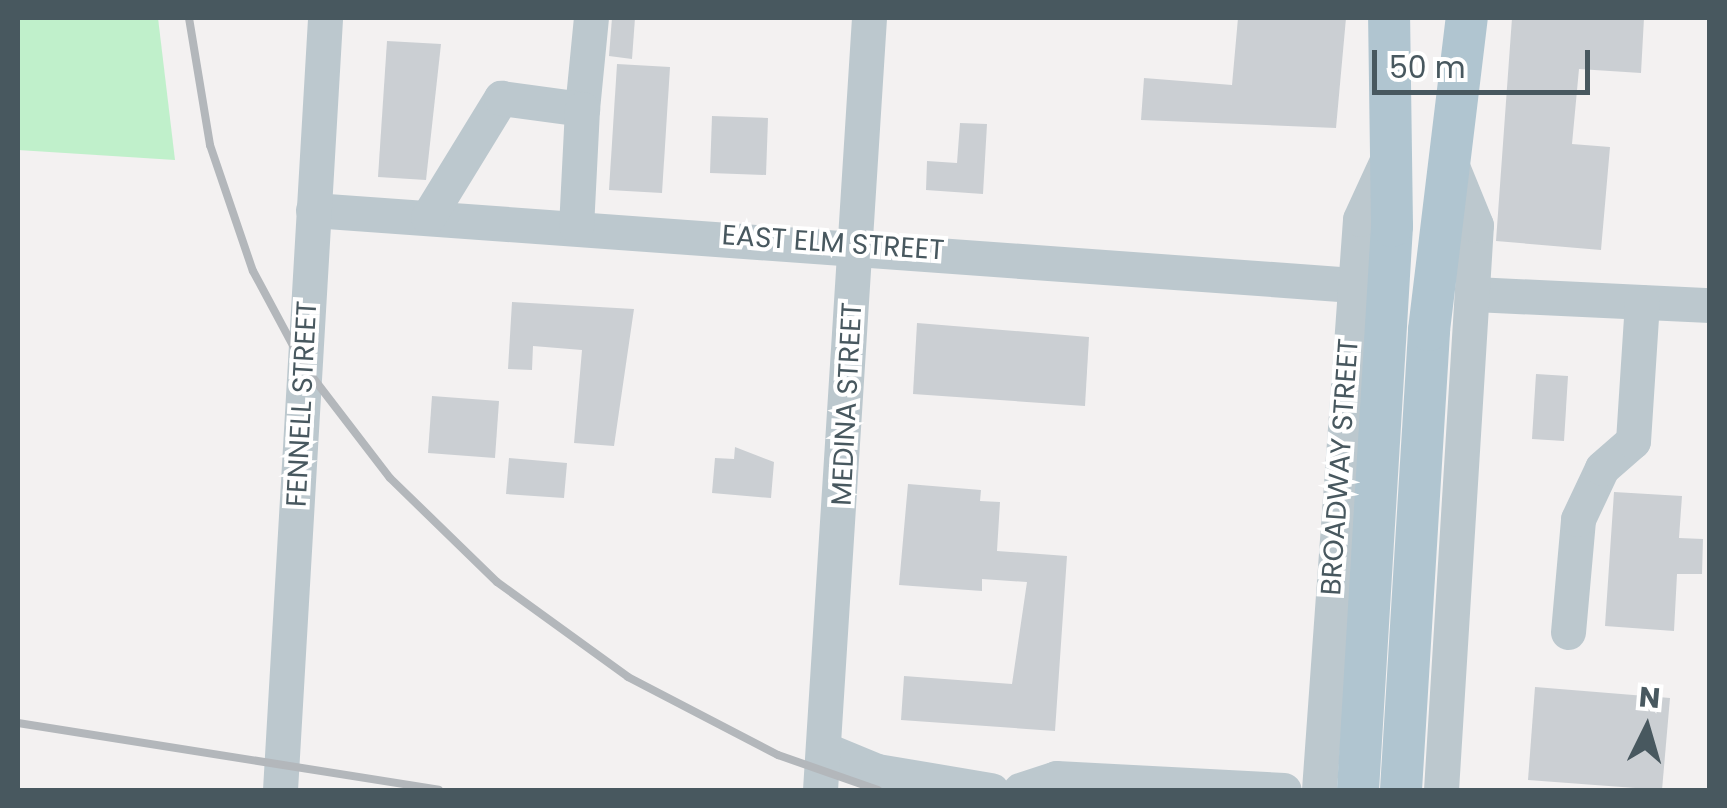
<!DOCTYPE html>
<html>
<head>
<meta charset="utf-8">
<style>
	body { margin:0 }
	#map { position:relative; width:1727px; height:808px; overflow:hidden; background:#f3f1f1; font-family:Poppins,sans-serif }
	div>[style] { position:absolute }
	.green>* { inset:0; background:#c0f0cb }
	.building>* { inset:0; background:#cbcfd3 }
	.minor>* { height:35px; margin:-17.5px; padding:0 17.5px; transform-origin:17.5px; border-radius:17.5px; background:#bcc8ce }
	.major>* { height:42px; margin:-21px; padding:0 21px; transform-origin:21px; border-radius:21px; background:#b0c5d0 }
	.rail>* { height:8px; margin:-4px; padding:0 4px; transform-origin:4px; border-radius:4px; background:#b3b7bb }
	span { translate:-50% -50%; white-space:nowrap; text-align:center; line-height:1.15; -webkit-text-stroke:8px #fff; paint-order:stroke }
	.street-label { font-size:28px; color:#48585f }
	.frame { position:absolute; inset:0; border:20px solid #48585f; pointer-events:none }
	.north { position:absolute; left:1597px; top:678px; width:100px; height:100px; -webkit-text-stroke:8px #fff; paint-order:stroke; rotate:5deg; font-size:28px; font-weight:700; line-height:40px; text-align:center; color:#48585f }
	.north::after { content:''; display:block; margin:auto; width:35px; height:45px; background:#48585f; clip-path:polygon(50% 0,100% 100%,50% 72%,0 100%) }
	.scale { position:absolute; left:1372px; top:50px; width:218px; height:45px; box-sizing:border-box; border:5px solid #48585f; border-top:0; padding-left:12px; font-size:30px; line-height:35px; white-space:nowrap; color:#48585f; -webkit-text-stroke:8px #fff; paint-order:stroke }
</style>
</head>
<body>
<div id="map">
	<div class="green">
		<i style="clip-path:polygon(18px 18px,158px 18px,175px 160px,18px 150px)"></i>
	</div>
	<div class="building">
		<i style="clip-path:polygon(612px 18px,635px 18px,632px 59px,609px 56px)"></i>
		<i style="clip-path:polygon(1238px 18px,1346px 18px,1336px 128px,1141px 120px,1144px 78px,1232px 85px)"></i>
		<i style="clip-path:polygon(1512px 18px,1644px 18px,1641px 73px,1579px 69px,1572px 144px,1610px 147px,1601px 250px,1496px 241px)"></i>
		<i style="clip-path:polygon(387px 41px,441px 44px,426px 180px,378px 177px)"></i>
		<i style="clip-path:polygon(617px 64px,670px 67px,662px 193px,609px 190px)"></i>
		<i style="clip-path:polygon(712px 116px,768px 118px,766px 175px,710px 173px)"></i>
		<i style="clip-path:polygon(960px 123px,987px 124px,983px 194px,926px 190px,927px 161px,957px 163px)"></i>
		<i style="clip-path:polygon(512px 302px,634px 309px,614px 446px,574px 443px,582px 350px,533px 346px,532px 370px,508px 369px)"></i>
		<i style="clip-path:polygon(917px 323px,1089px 337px,1085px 406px,913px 394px)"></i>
		<i style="clip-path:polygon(1536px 374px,1568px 376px,1564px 441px,1532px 439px)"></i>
		<i style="clip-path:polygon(432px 396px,499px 401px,495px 458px,428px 453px)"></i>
		<i style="clip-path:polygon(735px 447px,774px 462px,771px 498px,712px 493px,715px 458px,734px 459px)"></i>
		<i style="clip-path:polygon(509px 458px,567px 463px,564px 498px,506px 494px)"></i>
		<i style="clip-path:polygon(908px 484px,981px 490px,980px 501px,1000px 502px,997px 551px,1067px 556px,1055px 731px,901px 720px,904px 676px,1012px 684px,1027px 582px,982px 579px,982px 591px,899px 585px)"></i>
		<i style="clip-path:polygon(1614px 492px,1682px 496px,1679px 538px,1703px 539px,1702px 574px,1677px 574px,1674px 631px,1605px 626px)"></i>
		<i style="clip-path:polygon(1535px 687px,1670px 698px,1662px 790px,1528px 780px)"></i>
	</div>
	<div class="minor">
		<i style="left:582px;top:109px;width:91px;rotate:-84.4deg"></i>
		<i style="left:313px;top:210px;width:1043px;rotate:4.12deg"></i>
		<i style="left:428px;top:217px;width:140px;rotate:-58.5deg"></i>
		<i style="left:501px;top:98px;width:82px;rotate:7.7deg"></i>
		<i style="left:582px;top:109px;width:117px;rotate:92.9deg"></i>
		<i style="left:1474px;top:294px;width:236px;rotate:2.7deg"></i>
		<i style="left:1568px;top:632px;width:113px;rotate:-84.9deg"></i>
		<i style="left:1578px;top:519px;width:56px;rotate:-64.8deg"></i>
		<i style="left:1602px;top:468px;width:41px;rotate:-41.1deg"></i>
		<i style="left:1633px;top:441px;width:139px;rotate:-86.3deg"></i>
		<i style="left:826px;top:750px;width:55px;rotate:22.4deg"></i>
		<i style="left:877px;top:771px;width:116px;rotate:9.5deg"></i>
		<i style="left:280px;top:790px;width:773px;rotate:-86.66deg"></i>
		<i style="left:820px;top:790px;width:774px;rotate:-86.37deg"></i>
		<i style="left:1020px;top:790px;width:38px;rotate:-18deg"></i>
		<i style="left:1056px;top:778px;width:228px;rotate:3deg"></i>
		<i style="left:1319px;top:790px;width:572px;rotate:-85.89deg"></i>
		<i style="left:1360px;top:219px;width:69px;rotate:-65.3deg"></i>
		<i style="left:1441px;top:790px;width:566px;rotate:-86.46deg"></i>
		<i style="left:1476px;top:225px;width:71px;rotate:-112.2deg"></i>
	</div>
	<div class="major">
		<i style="left:1358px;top:790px;width:565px;rotate:-86.55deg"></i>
		<i style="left:1392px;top:226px;width:208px;rotate:-90.8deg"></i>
		<i style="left:1401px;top:790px;width:461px;rotate:-86.5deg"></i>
		<i style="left:1429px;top:330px;width:314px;rotate:-83.1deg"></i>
	</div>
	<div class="rail">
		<i style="left:189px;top:18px;width:129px;rotate:80.6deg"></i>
		<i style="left:210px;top:145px;width:133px;rotate:71.2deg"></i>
		<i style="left:253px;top:271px;width:108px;rotate:61.8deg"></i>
		<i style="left:304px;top:366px;width:141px;rotate:52.5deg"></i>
		<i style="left:390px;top:478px;width:149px;rotate:44.2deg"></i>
		<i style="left:497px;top:582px;width:162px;rotate:35.9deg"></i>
		<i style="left:628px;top:677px;width:169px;rotate:27.5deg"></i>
		<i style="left:778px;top:755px;width:106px;rotate:19.3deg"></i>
		<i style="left:18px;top:723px;width:426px;rotate:9deg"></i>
	</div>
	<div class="street-label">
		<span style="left:833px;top:243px;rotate:4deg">EAST ELM STREET</span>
		<span style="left:302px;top:404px;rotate:-87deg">FENNELL STREET</span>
		<span style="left:847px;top:404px;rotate:-87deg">MEDINA STREET</span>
		<span style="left:1340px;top:467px;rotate:-86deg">BROADWAY STREET</span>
	</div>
	<div class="frame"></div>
	<div class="north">N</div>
	<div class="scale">50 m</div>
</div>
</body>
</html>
